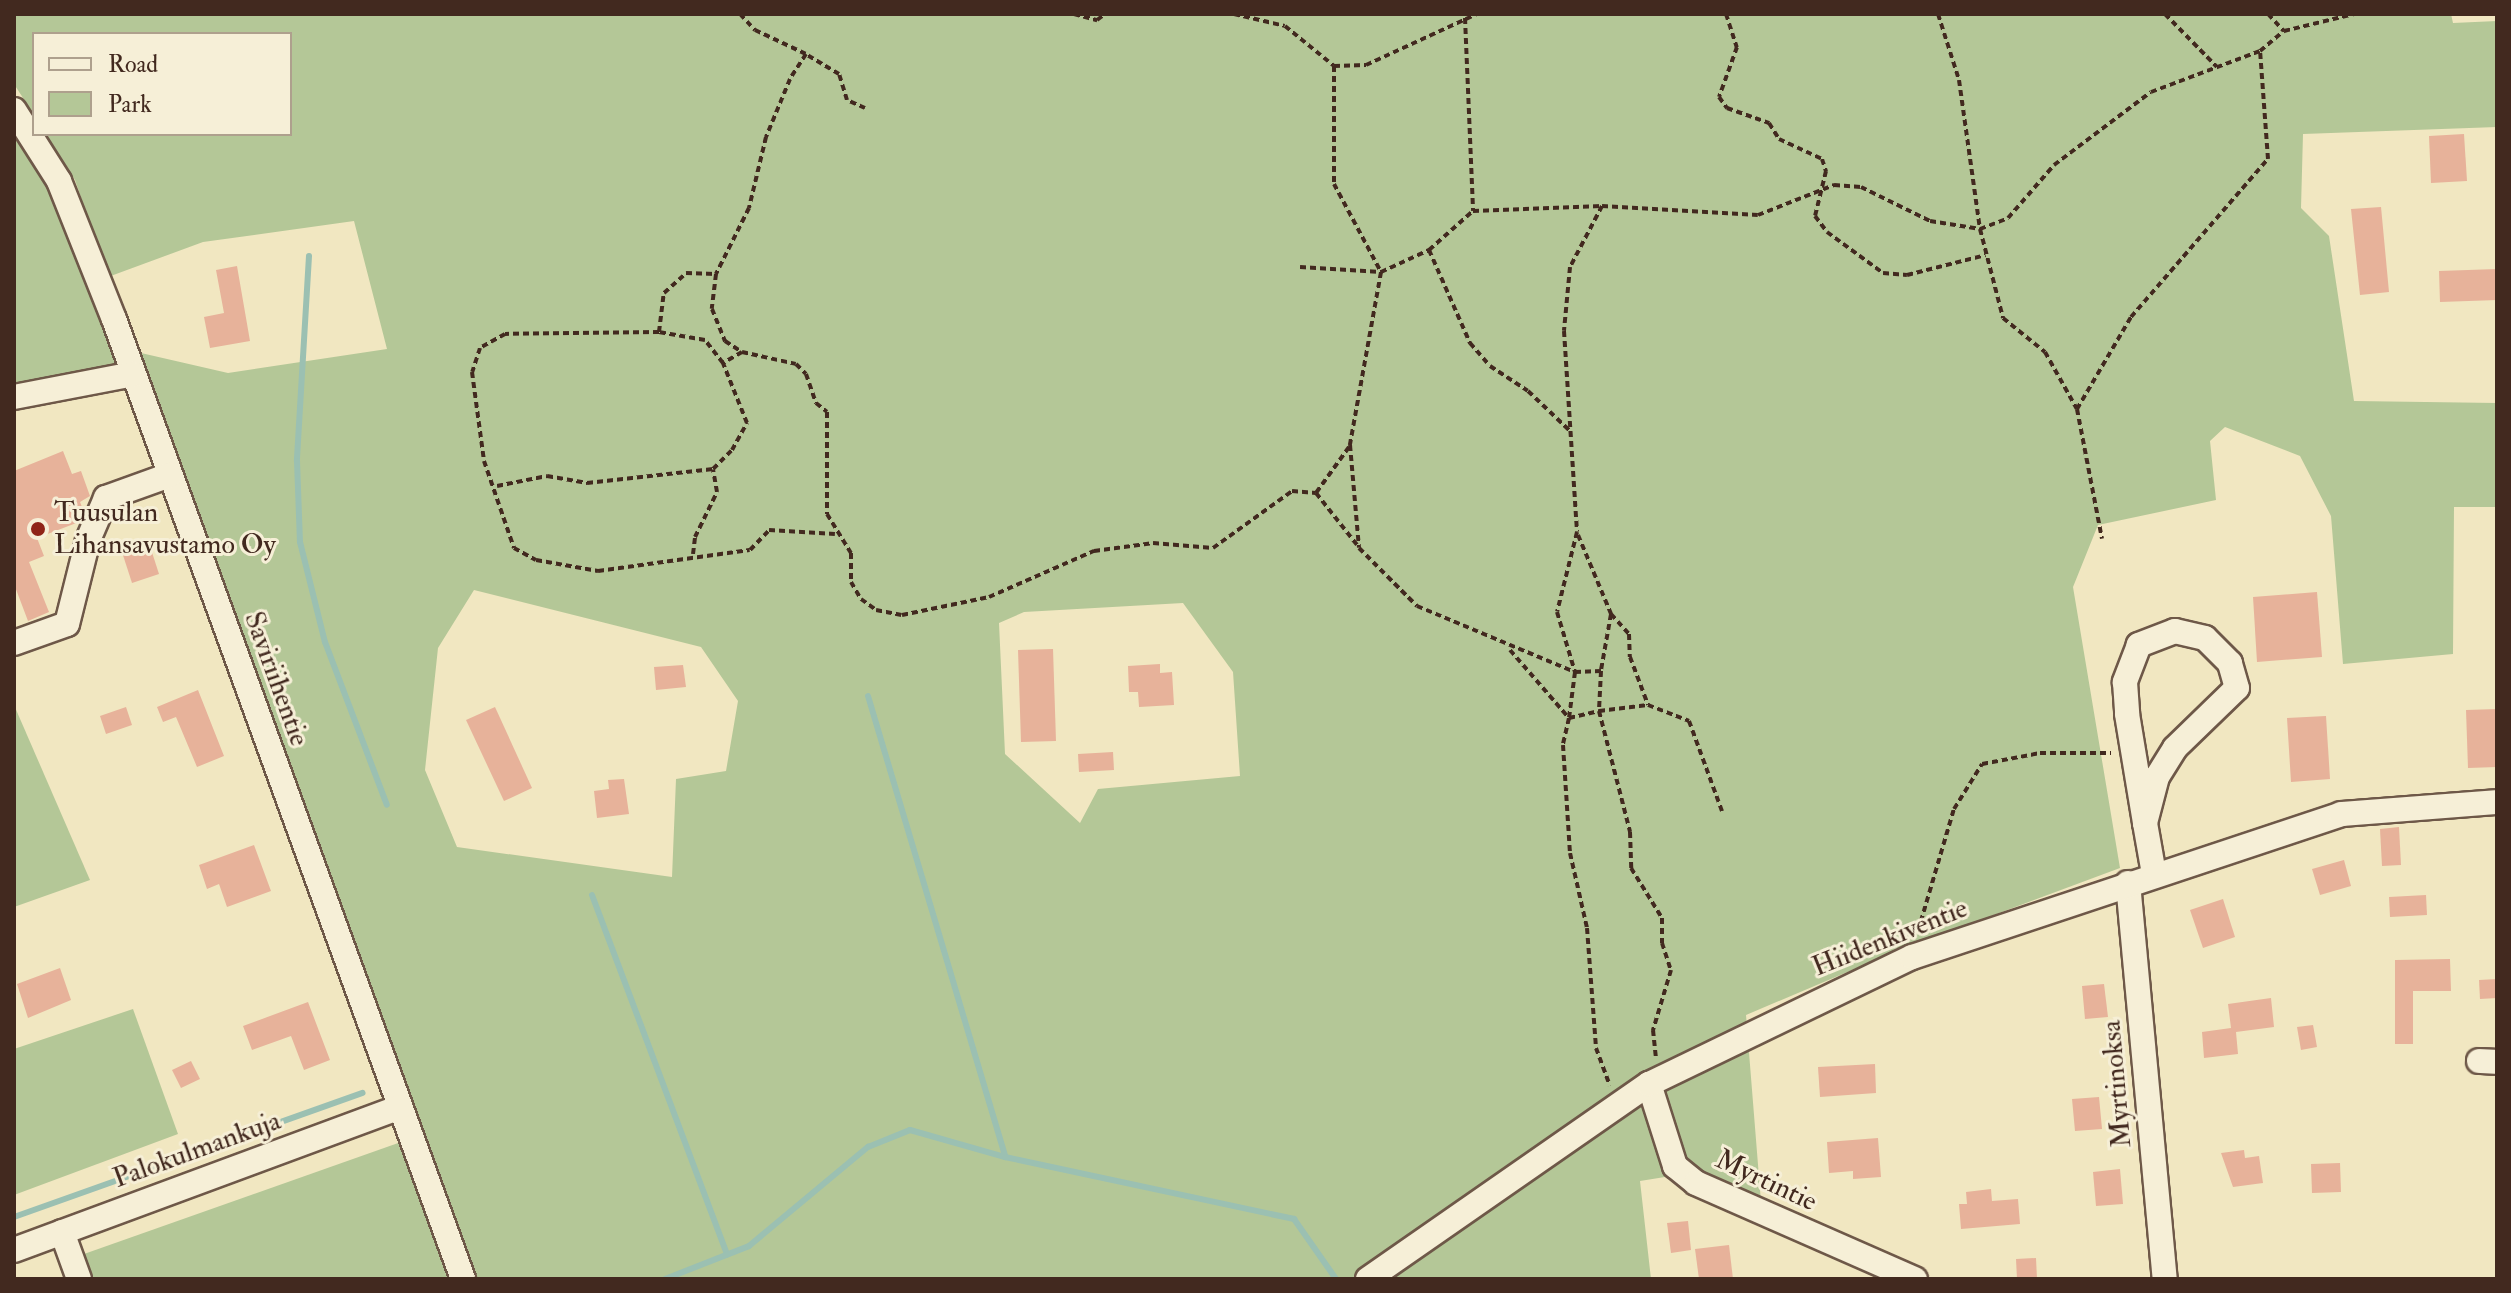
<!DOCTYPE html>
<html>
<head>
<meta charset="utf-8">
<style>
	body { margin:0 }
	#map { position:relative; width:2511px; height:1293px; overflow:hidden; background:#f1e7c1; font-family:"IM FELL Double Pica",serif }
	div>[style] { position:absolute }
	.green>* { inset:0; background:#b4c797 }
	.stream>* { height:6px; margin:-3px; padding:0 3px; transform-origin:3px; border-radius:3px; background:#9bc0b2 }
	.building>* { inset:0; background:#e7b29a }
	.path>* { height:4px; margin-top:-2px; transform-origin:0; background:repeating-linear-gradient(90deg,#42291f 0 6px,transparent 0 10px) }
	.roads { filter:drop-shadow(2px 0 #6e5848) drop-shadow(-2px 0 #6e5848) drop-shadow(0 2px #6e5848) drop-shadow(0 -2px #6e5848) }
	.minor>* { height:24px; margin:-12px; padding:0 12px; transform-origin:12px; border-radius:12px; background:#f6efd7 }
	.dots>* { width:22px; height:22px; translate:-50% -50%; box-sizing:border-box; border:4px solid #f6efd7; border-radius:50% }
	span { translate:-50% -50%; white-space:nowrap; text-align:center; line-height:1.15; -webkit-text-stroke:6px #f6efd7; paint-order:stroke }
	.poi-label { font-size:28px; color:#42291f }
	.left { translate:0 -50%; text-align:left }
	.street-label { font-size:28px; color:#42291f }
	.frame { position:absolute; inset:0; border:16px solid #42291f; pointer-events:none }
	.legend { position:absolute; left:32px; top:32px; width:260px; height:104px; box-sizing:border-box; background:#f6efd7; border:2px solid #aea08d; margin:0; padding:10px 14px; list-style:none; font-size:24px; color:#42291f }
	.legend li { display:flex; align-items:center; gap:16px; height:40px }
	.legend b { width:40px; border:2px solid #aea08d }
</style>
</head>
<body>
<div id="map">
	<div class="green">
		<i style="clip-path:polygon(evenodd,14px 14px,2451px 14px,2453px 23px,2497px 21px,2497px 127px,2303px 134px,2301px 208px,2329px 236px,2354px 401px,2497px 403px,2497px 507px,2454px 507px,2453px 654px,2343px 664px,2331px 516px,2300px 456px,2225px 427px,2210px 441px,2216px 500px,2098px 525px,2073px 587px,2120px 868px,1892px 953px,1746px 1015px,1761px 1202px,1696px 1172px,1640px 1181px,1651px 1279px,477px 1279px,141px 353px,228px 373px,387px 349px,354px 221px,203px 242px,108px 277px,75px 180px,46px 134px,290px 134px,290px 34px,34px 34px,34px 115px,14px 84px,14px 14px,474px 590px,701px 647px,738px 701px,726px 771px,676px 779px,672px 877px,457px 847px,425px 770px,438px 648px,474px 590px,14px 14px,1183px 603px,1233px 672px,1240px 776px,1098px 789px,1080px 823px,1005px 754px,999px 623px,1024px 612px,1183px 603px)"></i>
		<i style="clip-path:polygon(14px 134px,50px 189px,119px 369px,14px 388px)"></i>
		<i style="clip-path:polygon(14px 705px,90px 880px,14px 907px)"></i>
		<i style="clip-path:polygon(133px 1009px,178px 1134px,14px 1195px,14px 1049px)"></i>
		<i style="clip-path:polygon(401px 1142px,452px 1279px,93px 1279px,84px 1254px)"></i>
	</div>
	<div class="stream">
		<i style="left:309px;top:256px;width:205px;rotate:93.4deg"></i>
		<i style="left:297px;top:461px;width:81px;rotate:87.9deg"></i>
		<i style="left:300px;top:542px;width:103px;rotate:76deg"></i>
		<i style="left:325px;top:642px;width:174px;rotate:69.2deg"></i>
		<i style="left:868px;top:696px;width:481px;rotate:73.4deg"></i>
		<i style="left:592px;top:895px;width:384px;rotate:69.4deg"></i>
		<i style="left:14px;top:1217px;width:370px;rotate:-19.6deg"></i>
		<i style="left:665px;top:1279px;width:90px;rotate:-21.4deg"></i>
		<i style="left:749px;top:1246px;width:155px;rotate:-39.8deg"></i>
		<i style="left:868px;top:1147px;width:45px;rotate:-22deg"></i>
		<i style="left:910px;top:1130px;width:99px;rotate:15.9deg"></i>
		<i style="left:1005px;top:1157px;width:296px;rotate:12.1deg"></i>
		<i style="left:1294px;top:1219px;width:73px;rotate:55deg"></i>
	</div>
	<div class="building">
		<i style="clip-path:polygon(2464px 134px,2467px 181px,2431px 183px,2429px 136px)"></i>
		<i style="clip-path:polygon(2381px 207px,2389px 292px,2360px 295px,2351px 209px)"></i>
		<i style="clip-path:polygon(237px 266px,250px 341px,210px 348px,204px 317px,224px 313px,216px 270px)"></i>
		<i style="clip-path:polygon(2497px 269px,2497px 300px,2440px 302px,2439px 271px)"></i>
		<i style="clip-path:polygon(63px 451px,72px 474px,81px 471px,90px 496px,80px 502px,84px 512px,79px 522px,37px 538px,44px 556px,29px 562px,49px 612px,28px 621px,14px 584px,14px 471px)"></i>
		<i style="clip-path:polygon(148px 540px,159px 574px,132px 583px,121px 549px)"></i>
		<i style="clip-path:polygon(2317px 592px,2322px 657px,2257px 662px,2253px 597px)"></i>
		<i style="clip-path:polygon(1053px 649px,1056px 741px,1021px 742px,1018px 650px)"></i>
		<i style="clip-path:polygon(1160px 664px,1160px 673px,1172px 672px,1174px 705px,1139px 707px,1138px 692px,1129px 692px,1128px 666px)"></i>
		<i style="clip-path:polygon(683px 665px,686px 687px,656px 690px,654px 667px)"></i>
		<i style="clip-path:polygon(198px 690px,224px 756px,197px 767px,176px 717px,163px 722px,157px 707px)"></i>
		<i style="clip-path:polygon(126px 707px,132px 725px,106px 734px,100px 716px)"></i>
		<i style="clip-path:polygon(495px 707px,532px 788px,504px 801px,466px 720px)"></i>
		<i style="clip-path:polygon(2497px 709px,2497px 767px,2468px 768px,2466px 710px)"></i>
		<i style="clip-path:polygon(2326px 716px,2330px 779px,2291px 782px,2287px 718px)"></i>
		<i style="clip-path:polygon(1113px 752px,1114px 770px,1079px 772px,1078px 754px)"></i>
		<i style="clip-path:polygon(624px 779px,629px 814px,597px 818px,594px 791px,609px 789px,608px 780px)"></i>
		<i style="clip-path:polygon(2399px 827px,2401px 865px,2382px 866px,2380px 829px)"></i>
		<i style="clip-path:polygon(254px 845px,271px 891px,227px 907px,219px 884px,207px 889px,199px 865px)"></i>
		<i style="clip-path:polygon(2344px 860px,2351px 886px,2320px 895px,2312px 869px)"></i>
		<i style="clip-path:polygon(2426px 895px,2427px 915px,2390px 917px,2389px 897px)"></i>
		<i style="clip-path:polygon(2223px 899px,2235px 937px,2203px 948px,2190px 910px)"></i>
		<i style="clip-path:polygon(2450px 959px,2451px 991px,2413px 991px,2413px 1044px,2395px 1044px,2395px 960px)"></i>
		<i style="clip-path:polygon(60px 968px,71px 1000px,28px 1018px,17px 984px)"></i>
		<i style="clip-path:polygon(2497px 979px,2497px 998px,2480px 999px,2479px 980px)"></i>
		<i style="clip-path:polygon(2104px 984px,2108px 1017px,2085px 1019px,2082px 986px)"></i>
		<i style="clip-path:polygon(2271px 998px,2274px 1027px,2236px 1032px,2238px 1054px,2204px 1058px,2202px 1032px,2231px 1028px,2228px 1004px)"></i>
		<i style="clip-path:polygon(308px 1002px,330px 1060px,304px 1070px,291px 1036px,252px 1050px,243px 1026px)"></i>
		<i style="clip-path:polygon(2313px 1025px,2317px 1047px,2301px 1050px,2297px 1027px)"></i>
		<i style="clip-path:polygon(191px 1061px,200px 1079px,181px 1088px,172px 1070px)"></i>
		<i style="clip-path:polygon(1875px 1064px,1876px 1093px,1820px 1097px,1818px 1067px)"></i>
		<i style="clip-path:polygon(2099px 1097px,2102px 1129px,2075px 1131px,2072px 1099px)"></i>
		<i style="clip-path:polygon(1878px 1138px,1881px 1177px,1853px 1179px,1853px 1171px,1829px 1173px,1827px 1142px)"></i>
		<i style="clip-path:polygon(2244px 1150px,2245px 1158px,2259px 1156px,2263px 1183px,2233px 1187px,2221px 1153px)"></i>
		<i style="clip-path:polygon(2340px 1163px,2341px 1192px,2312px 1193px,2311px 1164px)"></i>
		<i style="clip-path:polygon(2120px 1169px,2123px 1204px,2096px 1206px,2093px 1172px)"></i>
		<i style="clip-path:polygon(1991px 1189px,1992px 1201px,2018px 1199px,2020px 1224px,1961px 1229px,1959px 1204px,1967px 1204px,1966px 1192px)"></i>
		<i style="clip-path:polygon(1688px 1221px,1691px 1250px,1671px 1253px,1667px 1223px)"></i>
		<i style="clip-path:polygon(1729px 1245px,1733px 1279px,1699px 1279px,1695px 1249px)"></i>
		<i style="clip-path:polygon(2036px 1258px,2037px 1279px,2017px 1279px,2016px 1259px)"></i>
	</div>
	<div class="path">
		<i style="left:740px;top:14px;width:22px;rotate:47deg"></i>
		<i style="left:755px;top:30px;width:56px;rotate:25.2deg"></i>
		<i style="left:1074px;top:14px;width:24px;rotate:15deg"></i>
		<i style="left:1097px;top:20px;width:10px;rotate:-37deg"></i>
		<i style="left:1234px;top:14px;width:52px;rotate:13.2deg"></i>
		<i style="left:1285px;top:26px;width:63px;rotate:39.2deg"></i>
		<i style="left:1334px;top:66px;width:32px;rotate:-2deg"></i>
		<i style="left:1366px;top:65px;width:122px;rotate:-24.7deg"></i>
		<i style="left:1726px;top:14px;width:35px;rotate:72deg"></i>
		<i style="left:1737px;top:47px;width:53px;rotate:109.8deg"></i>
		<i style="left:1719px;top:97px;width:14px;rotate:54deg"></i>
		<i style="left:1727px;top:108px;width:45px;rotate:19.7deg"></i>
		<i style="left:1769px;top:123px;width:19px;rotate:58deg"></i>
		<i style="left:1779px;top:139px;width:47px;rotate:24.9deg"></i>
		<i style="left:1822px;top:159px;width:13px;rotate:72deg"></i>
		<i style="left:1826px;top:171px;width:46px;rotate:103.7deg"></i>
		<i style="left:1815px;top:216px;width:20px;rotate:53deg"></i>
		<i style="left:1827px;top:232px;width:69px;rotate:36.2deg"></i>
		<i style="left:1883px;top:273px;width:24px;rotate:5deg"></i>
		<i style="left:1907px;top:275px;width:81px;rotate:-14.2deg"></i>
		<i style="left:1938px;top:14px;width:69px;rotate:72.3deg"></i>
		<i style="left:1959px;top:80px;width:150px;rotate:82deg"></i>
		<i style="left:1980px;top:229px;width:92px;rotate:75.5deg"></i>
		<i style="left:2003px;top:318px;width:54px;rotate:39deg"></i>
		<i style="left:2045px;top:352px;width:65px;rotate:60.7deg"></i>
		<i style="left:2077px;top:409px;width:132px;rotate:79.1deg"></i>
		<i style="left:2165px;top:14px;width:74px;rotate:45.5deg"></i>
		<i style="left:2268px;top:14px;width:23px;rotate:47deg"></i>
		<i style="left:1465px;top:18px;width:193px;rotate:87.6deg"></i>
		<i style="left:1334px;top:66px;width:118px;rotate:90deg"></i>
		<i style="left:1334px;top:184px;width:100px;rotate:61.9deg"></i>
		<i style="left:1381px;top:272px;width:176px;rotate:100.2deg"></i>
		<i style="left:1350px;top:445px;width:103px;rotate:85deg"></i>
		<i style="left:1359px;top:548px;width:82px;rotate:45deg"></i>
		<i style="left:1417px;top:606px;width:171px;rotate:22.7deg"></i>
		<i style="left:1575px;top:672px;width:26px;rotate:-2deg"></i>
		<i style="left:1601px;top:671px;width:40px;rotate:92.9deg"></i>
		<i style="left:1599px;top:711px;width:49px;rotate:-7deg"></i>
		<i style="left:865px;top:108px;width:20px;rotate:-156deg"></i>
		<i style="left:847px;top:100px;width:27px;rotate:-107deg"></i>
		<i style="left:839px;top:74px;width:39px;rotate:-149deg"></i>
		<i style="left:806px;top:54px;width:30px;rotate:123deg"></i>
		<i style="left:790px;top:79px;width:63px;rotate:112.5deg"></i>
		<i style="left:766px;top:137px;width:73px;rotate:103.5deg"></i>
		<i style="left:749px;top:208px;width:74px;rotate:116.6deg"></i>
		<i style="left:716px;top:274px;width:35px;rotate:97deg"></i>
		<i style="left:712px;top:309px;width:35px;rotate:68deg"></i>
		<i style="left:725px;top:341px;width:20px;rotate:33deg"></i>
		<i style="left:742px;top:352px;width:55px;rotate:12.5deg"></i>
		<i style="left:796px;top:364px;width:14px;rotate:45deg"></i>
		<i style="left:806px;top:374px;width:31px;rotate:71deg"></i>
		<i style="left:816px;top:403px;width:14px;rotate:39deg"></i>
		<i style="left:827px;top:412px;width:102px;rotate:90deg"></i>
		<i style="left:827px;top:514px;width:46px;rotate:58.4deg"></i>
		<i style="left:851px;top:553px;width:29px;rotate:90deg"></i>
		<i style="left:851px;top:582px;width:20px;rotate:60deg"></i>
		<i style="left:861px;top:599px;width:19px;rotate:36deg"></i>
		<i style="left:876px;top:610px;width:26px;rotate:11deg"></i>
		<i style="left:902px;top:615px;width:89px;rotate:-11.7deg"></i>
		<i style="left:989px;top:597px;width:115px;rotate:-23.7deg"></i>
		<i style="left:1094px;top:551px;width:60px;rotate:-7.7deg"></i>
		<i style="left:1153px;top:543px;width:60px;rotate:4.8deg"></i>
		<i style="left:1213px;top:548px;width:97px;rotate:-35.8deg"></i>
		<i style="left:1292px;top:491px;width:24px;rotate:5deg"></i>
		<i style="left:1602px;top:206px;width:69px;rotate:117.7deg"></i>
		<i style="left:1570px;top:267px;width:64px;rotate:95.4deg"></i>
		<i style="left:1564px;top:331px;width:201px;rotate:86.3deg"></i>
		<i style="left:1577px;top:532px;width:82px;rotate:104deg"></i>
		<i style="left:1557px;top:612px;width:63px;rotate:73.3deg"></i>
		<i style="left:1575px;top:672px;width:46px;rotate:97.4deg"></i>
		<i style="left:1569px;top:718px;width:31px;rotate:-13deg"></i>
		<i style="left:1599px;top:711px;width:125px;rotate:75.6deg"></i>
		<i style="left:1630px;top:832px;width:36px;rotate:88deg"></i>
		<i style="left:1631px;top:868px;width:59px;rotate:58.2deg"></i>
		<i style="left:1662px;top:918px;width:25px;rotate:90deg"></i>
		<i style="left:1662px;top:943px;width:28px;rotate:72deg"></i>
		<i style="left:1671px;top:970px;width:63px;rotate:106.7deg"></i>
		<i style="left:1653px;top:1030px;width:29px;rotate:84deg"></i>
		<i style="left:1429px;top:250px;width:102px;rotate:66.2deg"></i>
		<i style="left:1470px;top:343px;width:30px;rotate:49deg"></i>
		<i style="left:1490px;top:366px;width:45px;rotate:33.3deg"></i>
		<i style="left:1528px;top:391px;width:57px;rotate:43.6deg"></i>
		<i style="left:1300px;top:267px;width:81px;rotate:3.5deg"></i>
		<i style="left:1381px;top:272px;width:53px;rotate:-24.6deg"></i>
		<i style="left:1429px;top:250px;width:59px;rotate:-41.6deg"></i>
		<i style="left:1473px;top:211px;width:129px;rotate:-2.2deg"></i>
		<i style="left:1602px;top:206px;width:156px;rotate:3.3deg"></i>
		<i style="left:1758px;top:215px;width:82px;rotate:-21.5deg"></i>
		<i style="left:1834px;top:185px;width:27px;rotate:4deg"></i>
		<i style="left:1861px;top:187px;width:77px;rotate:26.2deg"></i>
		<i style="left:1930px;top:221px;width:51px;rotate:9.1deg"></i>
		<i style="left:1980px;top:229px;width:30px;rotate:-21deg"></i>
		<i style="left:2008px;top:218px;width:70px;rotate:-49deg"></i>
		<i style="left:2054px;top:165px;width:121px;rotate:-37deg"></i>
		<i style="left:2151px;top:92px;width:116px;rotate:-20.6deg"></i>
		<i style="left:2260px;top:51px;width:31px;rotate:-40deg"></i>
		<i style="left:2284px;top:31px;width:72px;rotate:-13.7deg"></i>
		<i style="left:659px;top:332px;width:39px;rotate:-83deg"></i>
		<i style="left:664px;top:293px;width:30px;rotate:-42deg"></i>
		<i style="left:686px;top:273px;width:30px;rotate:2deg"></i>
		<i style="left:742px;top:352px;width:22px;rotate:150deg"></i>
		<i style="left:723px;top:363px;width:29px;rotate:-128deg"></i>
		<i style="left:705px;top:340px;width:47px;rotate:-170.1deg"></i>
		<i style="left:659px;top:332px;width:154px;rotate:179.3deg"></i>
		<i style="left:505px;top:334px;width:29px;rotate:151deg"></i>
		<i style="left:480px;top:348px;width:25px;rotate:108deg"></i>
		<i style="left:472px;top:372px;width:90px;rotate:82.3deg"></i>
		<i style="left:484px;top:461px;width:92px;rotate:71deg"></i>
		<i style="left:514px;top:548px;width:25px;rotate:29deg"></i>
		<i style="left:536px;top:560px;width:63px;rotate:10.1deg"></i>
		<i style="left:598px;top:571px;width:153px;rotate:-7.9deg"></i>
		<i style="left:750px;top:550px;width:28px;rotate:-46deg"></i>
		<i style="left:769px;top:530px;width:66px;rotate:3.5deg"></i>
		<i style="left:2077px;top:409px;width:107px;rotate:-59.6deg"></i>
		<i style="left:2131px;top:317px;width:209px;rotate:-49.1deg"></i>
		<i style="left:2268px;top:159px;width:108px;rotate:-94.2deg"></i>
		<i style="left:1349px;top:447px;width:57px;rotate:125.7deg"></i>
		<i style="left:1316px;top:493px;width:66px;rotate:51.7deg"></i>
		<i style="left:497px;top:486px;width:51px;rotate:-11.3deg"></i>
		<i style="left:547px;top:476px;width:41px;rotate:9.9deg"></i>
		<i style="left:587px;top:483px;width:127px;rotate:-6.3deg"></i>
		<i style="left:713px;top:469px;width:27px;rotate:-45deg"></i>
		<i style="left:732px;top:450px;width:31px;rotate:-61deg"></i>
		<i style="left:747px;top:423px;width:65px;rotate:-111.8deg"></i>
		<i style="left:1578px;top:535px;width:86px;rotate:67.3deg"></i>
		<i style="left:1611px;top:614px;width:57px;rotate:100.1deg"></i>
		<i style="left:693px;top:554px;width:17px;rotate:-83deg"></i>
		<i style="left:695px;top:537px;width:50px;rotate:-63.9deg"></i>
		<i style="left:717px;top:492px;width:23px;rotate:-100deg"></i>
		<i style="left:1611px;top:614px;width:27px;rotate:48deg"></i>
		<i style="left:1629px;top:634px;width:23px;rotate:88deg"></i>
		<i style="left:1630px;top:657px;width:51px;rotate:69.4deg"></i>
		<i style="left:1648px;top:705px;width:44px;rotate:21.3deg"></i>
		<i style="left:1689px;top:721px;width:96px;rotate:69.9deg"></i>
		<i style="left:1510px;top:650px;width:90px;rotate:49.1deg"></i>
		<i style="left:1569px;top:718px;width:28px;rotate:103deg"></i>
		<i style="left:1563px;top:745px;width:108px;rotate:86.3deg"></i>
		<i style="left:1570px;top:853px;width:77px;rotate:77.2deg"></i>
		<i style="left:1587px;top:928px;width:120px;rotate:85.7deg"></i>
		<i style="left:1596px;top:1048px;width:40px;rotate:69.8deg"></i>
		<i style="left:1918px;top:931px;width:127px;rotate:-73.6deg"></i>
		<i style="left:1954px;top:809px;width:53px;rotate:-58.1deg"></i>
		<i style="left:1982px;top:764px;width:59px;rotate:-10.7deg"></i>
		<i style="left:2040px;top:753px;width:71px"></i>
	</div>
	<div class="roads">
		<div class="minor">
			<i style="left:14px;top:110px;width:84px;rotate:57.6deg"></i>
			<i style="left:59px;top:181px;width:149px;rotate:68.3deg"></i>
			<i style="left:114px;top:319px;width:1021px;rotate:70.02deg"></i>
			<i style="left:14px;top:397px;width:121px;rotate:-10.9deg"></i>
			<i style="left:14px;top:643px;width:56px;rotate:-19.7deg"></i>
			<i style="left:67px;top:624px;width:87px;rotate:-76deg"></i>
			<i style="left:88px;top:540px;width:46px;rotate:-66.8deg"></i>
			<i style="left:106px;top:498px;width:68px;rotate:-19.8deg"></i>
			<i style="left:2145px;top:823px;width:48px;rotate:-75.4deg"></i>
			<i style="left:2157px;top:777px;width:34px;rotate:-58deg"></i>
			<i style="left:2175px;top:748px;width:86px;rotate:-44.1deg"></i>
			<i style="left:2237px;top:688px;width:26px;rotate:-106deg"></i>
			<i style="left:2230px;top:663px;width:35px;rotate:-135deg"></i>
			<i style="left:2205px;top:638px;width:31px;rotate:-167deg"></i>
			<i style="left:2175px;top:631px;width:39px;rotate:159deg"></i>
			<i style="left:2139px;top:645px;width:40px;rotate:111deg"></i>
			<i style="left:2125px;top:682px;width:32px;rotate:86deg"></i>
			<i style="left:2127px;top:714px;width:110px;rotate:80.6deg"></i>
			<i style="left:2145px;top:823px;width:52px;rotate:80deg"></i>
			<i style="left:2128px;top:883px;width:398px;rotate:84.7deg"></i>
			<i style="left:2479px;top:1061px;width:18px;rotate:3deg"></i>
			<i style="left:1649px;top:1084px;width:86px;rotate:72.4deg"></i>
			<i style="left:1675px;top:1166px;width:27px;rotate:39deg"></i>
			<i style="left:1696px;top:1183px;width:239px;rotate:23.7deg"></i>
			<i style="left:62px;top:1232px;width:50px;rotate:70.1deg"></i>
			<i style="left:14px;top:1250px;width:412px;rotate:-20.3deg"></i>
			<i style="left:1368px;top:1279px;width:342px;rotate:-34.8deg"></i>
			<i style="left:1649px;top:1084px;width:292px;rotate:-25.8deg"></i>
			<i style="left:1912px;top:957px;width:452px;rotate:-18.4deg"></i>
			<i style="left:2341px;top:814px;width:156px;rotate:-4.4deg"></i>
		</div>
	</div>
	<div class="dots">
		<i style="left:38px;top:529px;background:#8f2418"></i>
	</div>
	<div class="poi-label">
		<span class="left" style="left:54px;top:529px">Tuusulan<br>Lihansavustamo Oy</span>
	</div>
	<div class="street-label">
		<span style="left:276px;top:679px;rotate:70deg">Saviriihentie</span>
		<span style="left:1890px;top:938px;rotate:-22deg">Hiidenkiventie</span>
		<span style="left:2117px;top:1084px;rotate:-95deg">Myrtinoksa</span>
		<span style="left:197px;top:1150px;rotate:-20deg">Palokulmankuja</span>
		<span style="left:1766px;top:1181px;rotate:25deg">Myrtintie</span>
	</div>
	<div class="frame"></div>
	<ul class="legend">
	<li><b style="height:10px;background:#f6efd7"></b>Road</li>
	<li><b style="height:22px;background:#b4c797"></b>Park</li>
	</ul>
</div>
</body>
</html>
